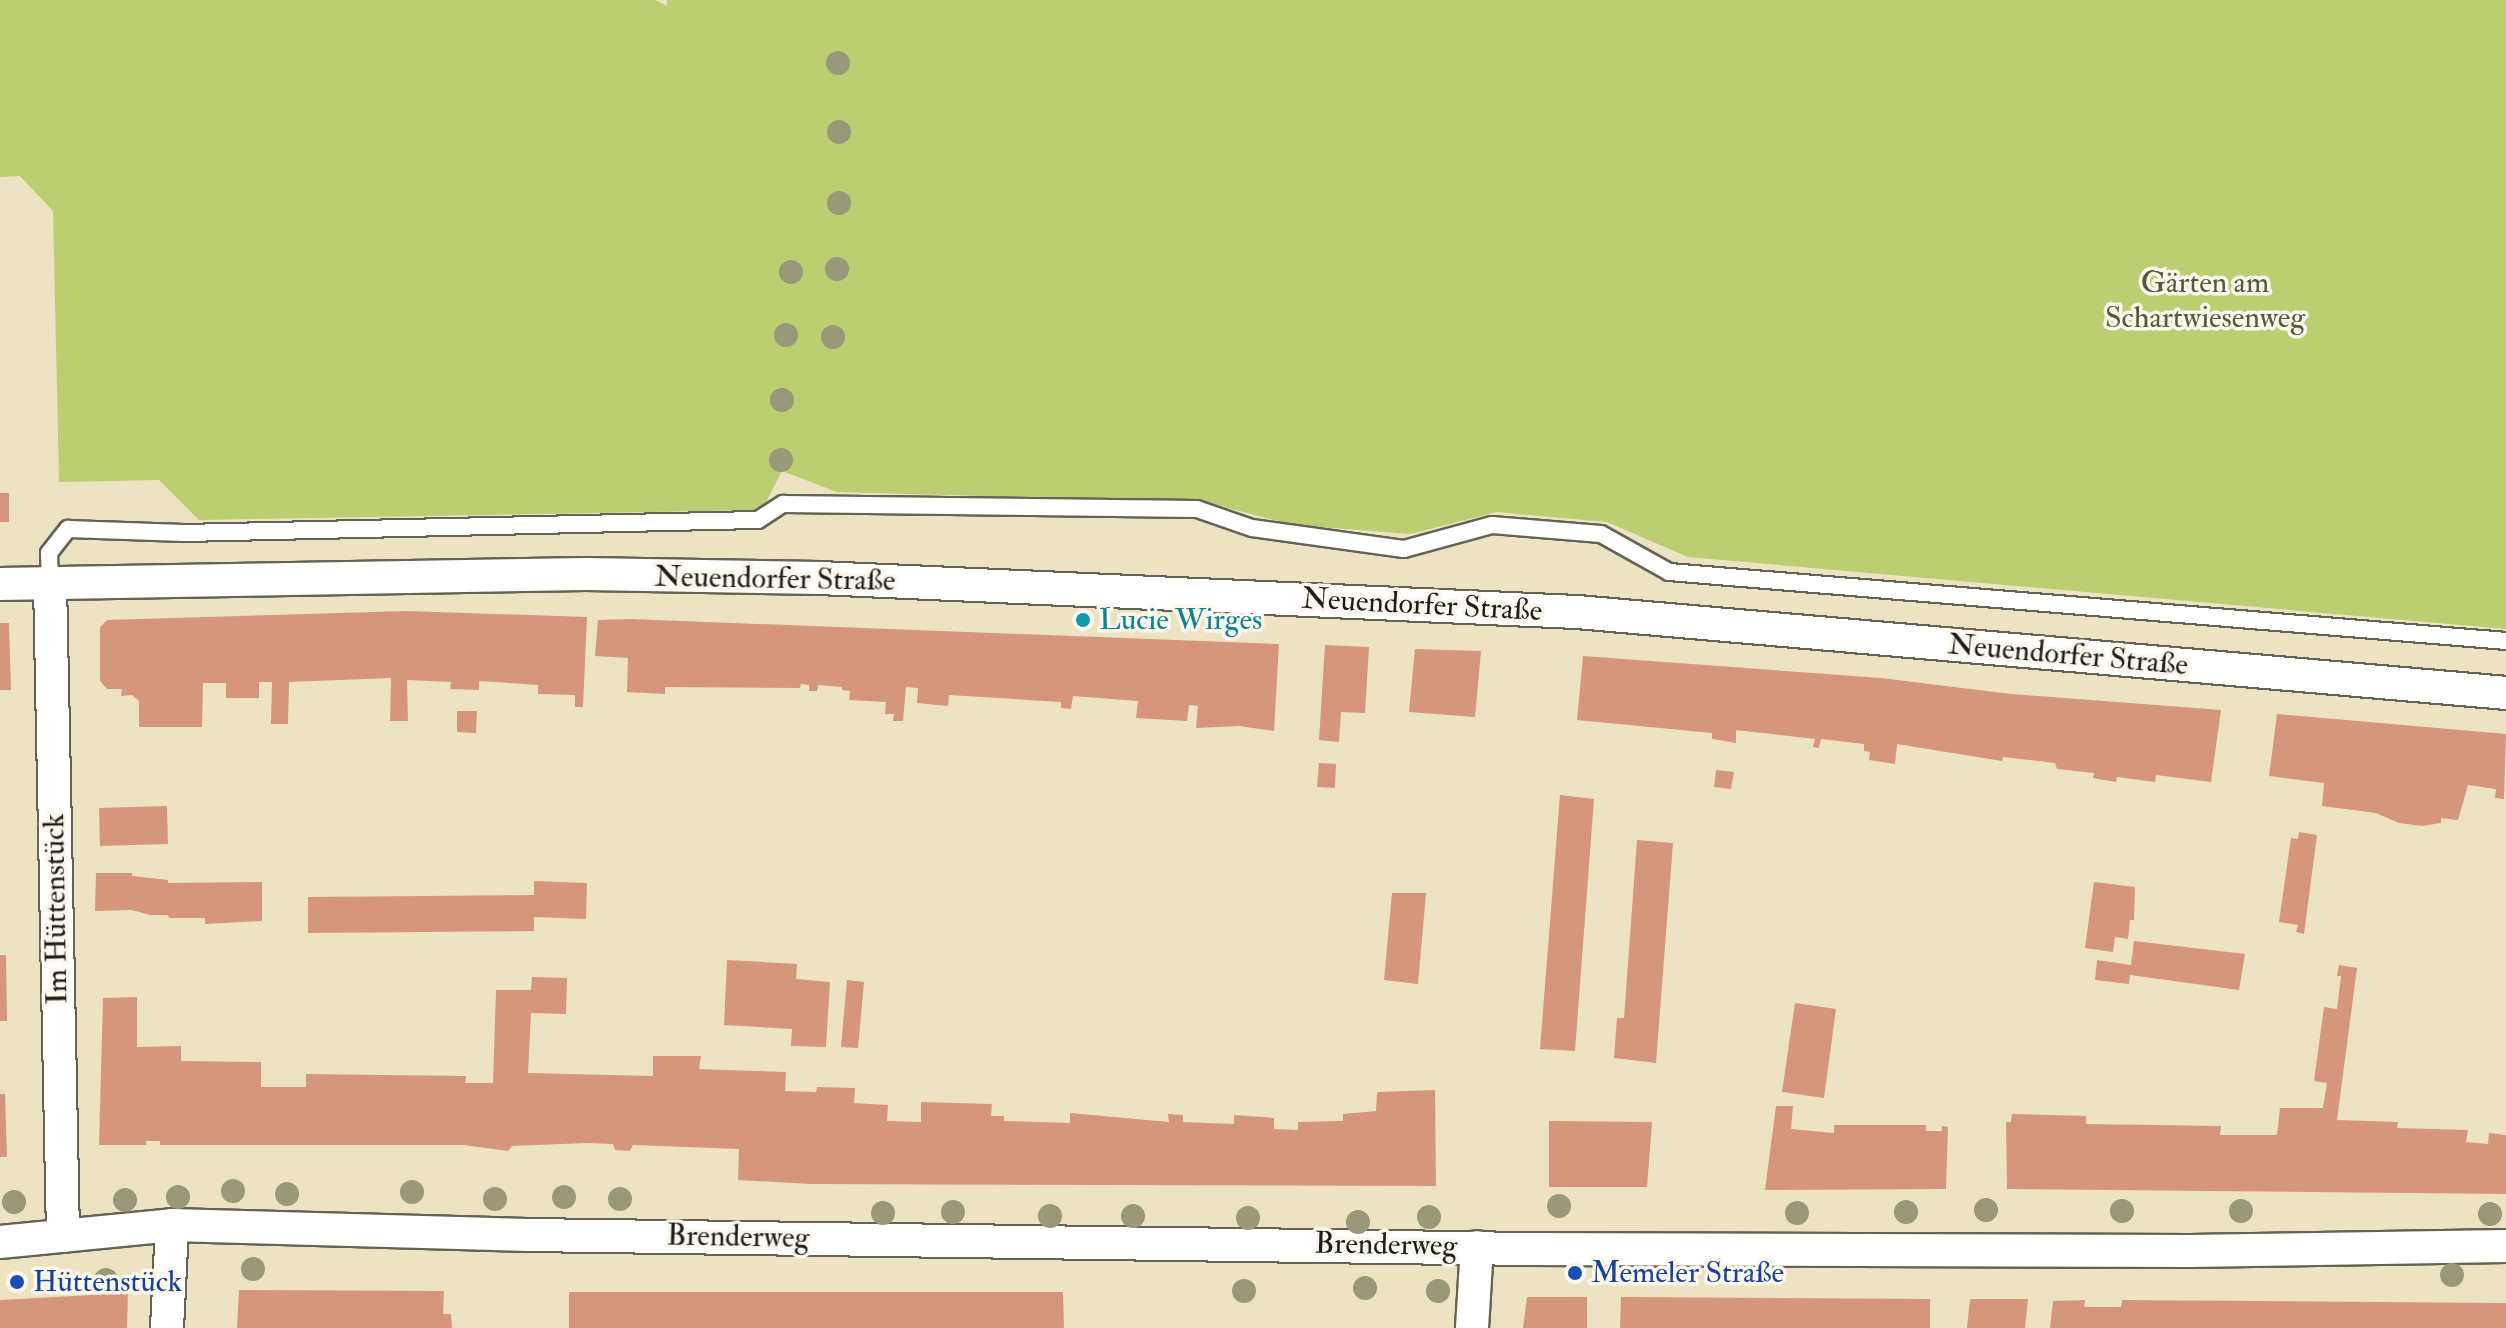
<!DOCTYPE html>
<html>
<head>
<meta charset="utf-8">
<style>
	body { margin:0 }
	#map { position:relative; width:2506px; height:1328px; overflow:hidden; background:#ede3c3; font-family:"IM FELL Double Pica",serif }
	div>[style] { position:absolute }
	.green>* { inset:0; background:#bbce71 }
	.building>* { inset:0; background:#d6967b }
	.roads { filter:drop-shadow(2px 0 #656256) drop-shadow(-2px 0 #656256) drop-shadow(0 2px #656256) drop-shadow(0 -2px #656256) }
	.service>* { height:16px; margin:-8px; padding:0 8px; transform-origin:8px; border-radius:8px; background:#fff }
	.minor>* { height:32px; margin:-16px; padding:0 16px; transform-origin:16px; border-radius:16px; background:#fff }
	.trees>* { width:24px; height:24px; margin:-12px; border-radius:50%; background:#999878 }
	.dots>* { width:22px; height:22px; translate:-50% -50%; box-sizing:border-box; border:4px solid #fbf7ec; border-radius:50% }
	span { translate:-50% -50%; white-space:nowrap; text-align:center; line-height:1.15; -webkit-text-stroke:7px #fbf7ec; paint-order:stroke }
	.park-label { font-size:30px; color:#545a3a }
	.street-label { font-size:30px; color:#1c1c1c }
	.culture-label { font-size:30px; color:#0d838f }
	.left { translate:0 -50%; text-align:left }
	.transit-label { font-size:30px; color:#164399 }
</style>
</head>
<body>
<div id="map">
	<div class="green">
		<i style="clip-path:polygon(0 0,655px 0,667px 6px,667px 0,2506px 0,2506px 629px,1688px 557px,1607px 522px,1497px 512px,1410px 534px,1293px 525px,1205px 502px,837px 492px,782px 471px,762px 510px,199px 520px,159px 480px,59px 482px,53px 211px,20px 176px,0 177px)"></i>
	</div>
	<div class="building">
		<i style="clip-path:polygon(0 493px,9px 493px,9px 522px,0 522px)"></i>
		<i style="clip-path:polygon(407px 611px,587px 617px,583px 707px,575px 707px,575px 695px,538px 694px,538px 685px,479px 681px,479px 690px,450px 689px,451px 682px,407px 680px,408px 721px,390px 721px,391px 678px,289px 682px,288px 724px,271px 724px,272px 682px,259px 682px,259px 698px,226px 698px,226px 683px,203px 683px,202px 727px,139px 727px,139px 701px,132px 695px,121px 696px,122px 689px,107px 689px,100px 681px,100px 627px,107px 620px)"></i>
		<i style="clip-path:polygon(630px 619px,1279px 644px,1274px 731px,1239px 726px,1196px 728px,1198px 706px,1189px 705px,1187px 721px,1136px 718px,1138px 701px,1073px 696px,1071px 709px,1061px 708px,1061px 702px,949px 695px,948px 706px,917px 703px,918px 688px,906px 687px,903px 721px,893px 721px,894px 714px,885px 714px,886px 702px,849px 700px,850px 691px,842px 690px,842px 687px,818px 685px,817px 691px,809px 691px,809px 685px,801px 684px,800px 688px,665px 687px,665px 694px,627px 692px,628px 658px,595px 656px,598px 620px)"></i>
		<i style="clip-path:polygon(0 623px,9px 623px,11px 690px,0 690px)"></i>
		<i style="clip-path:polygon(1325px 645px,1369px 647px,1365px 713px,1341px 712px,1339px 742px,1319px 740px)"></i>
		<i style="clip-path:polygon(1415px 649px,1481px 651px,1475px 717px,1409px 712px)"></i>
		<i style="clip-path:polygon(1583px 656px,1881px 678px,2011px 694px,2221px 710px,2211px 782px,2156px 775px,2155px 782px,2117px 777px,2116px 782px,2093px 778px,2094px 773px,2057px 769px,2055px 763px,2003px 757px,2002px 761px,1897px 744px,1895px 764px,1869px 760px,1870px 752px,1864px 751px,1864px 744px,1821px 739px,1819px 748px,1813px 747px,1815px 739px,1736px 730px,1736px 743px,1712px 739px,1712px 733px,1577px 720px)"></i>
		<i style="clip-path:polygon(457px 711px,477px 711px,476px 733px,457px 732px)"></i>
		<i style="clip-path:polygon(2277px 714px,2506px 734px,2504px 799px,2495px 798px,2496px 789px,2468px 785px,2458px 820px,2441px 818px,2441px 823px,2422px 826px,2399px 823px,2376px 813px,2322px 806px,2324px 783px,2269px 776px)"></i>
		<i style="clip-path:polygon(1319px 763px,1336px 764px,1335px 788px,1317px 787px)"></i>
		<i style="clip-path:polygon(1716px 770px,1734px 772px,1731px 789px,1714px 787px)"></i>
		<i style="clip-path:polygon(1560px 795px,1594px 799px,1575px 1051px,1540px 1049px)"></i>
		<i style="clip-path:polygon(167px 806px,168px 844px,100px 846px,99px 808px)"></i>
		<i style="clip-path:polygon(2299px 832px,2317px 835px,2304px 934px,2296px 932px,2298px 925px,2279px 922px,2291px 838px,2298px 839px)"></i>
		<i style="clip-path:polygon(1637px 840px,1673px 843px,1656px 1063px,1614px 1058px,1617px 1018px,1624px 1018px)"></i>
		<i style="clip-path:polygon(96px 873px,132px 873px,132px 876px,168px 880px,168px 883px,262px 882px,262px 921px,205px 924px,205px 918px,169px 918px,168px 915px,150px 915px,132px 910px,95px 911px)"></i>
		<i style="clip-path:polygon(534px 881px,587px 883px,586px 919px,534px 917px,534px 931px,308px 933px,308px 897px,534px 895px)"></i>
		<i style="clip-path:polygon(2094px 882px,2135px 887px,2134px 920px,2130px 920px,2128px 939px,2115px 937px,2113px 952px,2085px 948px)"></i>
		<i style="clip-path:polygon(1392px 893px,1426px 893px,1418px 984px,1384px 980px)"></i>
		<i style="clip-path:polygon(2134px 941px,2245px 954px,2239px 990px,2130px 975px,2129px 984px,2095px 980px,2097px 960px,2131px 965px)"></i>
		<i style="clip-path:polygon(0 955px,6px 955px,7px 1021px,0 1021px)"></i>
		<i style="clip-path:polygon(727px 960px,797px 964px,796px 979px,830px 982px,826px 1047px,791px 1046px,792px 1029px,724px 1025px)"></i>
		<i style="clip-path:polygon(2339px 965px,2357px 968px,2337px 1120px,2398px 1122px,2397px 1128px,2468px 1130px,2466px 1142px,2488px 1144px,2489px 1133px,2506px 1135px,2506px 1194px,2007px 1189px,2006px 1122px,2011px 1122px,2012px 1114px,2086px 1116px,2086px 1124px,2221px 1126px,2220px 1135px,2277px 1135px,2280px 1108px,2323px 1108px,2327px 1083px,2314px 1081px,2324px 1007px,2337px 1009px,2341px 976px,2337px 976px)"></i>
		<i style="clip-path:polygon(532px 977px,567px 978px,566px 1014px,531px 1013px,528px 1073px,653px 1076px,653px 1056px,701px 1056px,699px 1069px,786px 1072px,785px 1091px,816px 1092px,817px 1087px,855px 1088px,854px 1103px,888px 1105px,887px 1121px,921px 1122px,921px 1102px,992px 1104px,991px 1116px,1004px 1116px,1004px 1121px,1070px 1123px,1070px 1113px,1169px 1122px,1168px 1114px,1183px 1115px,1183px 1122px,1234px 1124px,1234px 1115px,1274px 1118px,1274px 1129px,1298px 1130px,1298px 1122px,1343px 1121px,1343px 1114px,1376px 1111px,1377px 1092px,1435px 1090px,1436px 1186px,811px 1184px,738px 1180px,739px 1149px,633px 1145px,630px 1151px,615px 1150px,613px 1144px,587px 1143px,512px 1146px,508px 1151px,463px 1145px,160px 1145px,160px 1141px,146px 1141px,146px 1145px,99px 1145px,103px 998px,137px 997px,137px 1047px,181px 1046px,181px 1061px,261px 1062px,261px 1087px,306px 1087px,306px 1074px,466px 1076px,465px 1083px,493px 1083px,496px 990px,531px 990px)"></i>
		<i style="clip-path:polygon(847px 980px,864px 982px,858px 1048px,841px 1047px)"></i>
		<i style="clip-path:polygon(1795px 1003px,1836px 1009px,1824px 1098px,1782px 1092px)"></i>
		<i style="clip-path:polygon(0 1094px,5px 1094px,7px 1157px,0 1157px)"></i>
		<i style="clip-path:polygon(1776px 1106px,1793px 1106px,1791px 1129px,1834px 1133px,1834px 1125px,1926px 1125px,1926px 1131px,1942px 1131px,1942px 1126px,1948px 1127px,1946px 1189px,1765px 1190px)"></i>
		<i style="clip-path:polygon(1549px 1121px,1652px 1122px,1647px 1187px,1549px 1187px)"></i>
		<i style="clip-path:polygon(239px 1290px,444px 1291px,443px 1314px,451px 1314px,452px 1328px,237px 1328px)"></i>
		<i style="clip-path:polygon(569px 1292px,1063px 1292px,1064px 1328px,569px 1328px)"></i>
		<i style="clip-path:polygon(128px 1293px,127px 1328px,0 1328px,0 1300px)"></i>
		<i style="clip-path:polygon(1527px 1297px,1587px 1297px,1587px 1328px,1523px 1328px)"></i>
		<i style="clip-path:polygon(1621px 1297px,1930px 1299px,1930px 1328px,1620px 1328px)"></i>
		<i style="clip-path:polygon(1970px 1299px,2028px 1299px,2025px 1328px,1967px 1328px)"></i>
		<i style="clip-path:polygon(2085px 1300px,2084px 1307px,2121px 1307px,2122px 1300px,2506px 1303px,2506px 1328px,2050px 1328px,2053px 1301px)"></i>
	</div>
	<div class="roads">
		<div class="service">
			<i style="left:50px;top:582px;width:29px;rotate:-92deg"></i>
			<i style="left:49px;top:553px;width:31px;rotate:-52deg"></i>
			<i style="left:68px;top:529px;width:116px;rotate:2deg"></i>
			<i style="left:184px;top:533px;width:574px;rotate:-1.3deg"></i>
			<i style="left:758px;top:520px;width:30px;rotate:-33deg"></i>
			<i style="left:783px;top:504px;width:414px;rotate:0.7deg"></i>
			<i style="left:1197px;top:509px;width:58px;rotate:19.1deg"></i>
			<i style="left:1252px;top:528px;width:153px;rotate:7.9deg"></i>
			<i style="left:1404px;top:549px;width:91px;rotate:-15.3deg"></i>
			<i style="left:1492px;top:525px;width:109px;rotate:4.7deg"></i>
			<i style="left:1601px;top:534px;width:78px;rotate:29.2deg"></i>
			<i style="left:1669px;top:572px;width:840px;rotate:4.71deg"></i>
		</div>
		<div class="minor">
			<i style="left:50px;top:582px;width:654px;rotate:88.86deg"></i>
			<i style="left:0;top:584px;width:586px;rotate:-0.98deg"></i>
			<i style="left:586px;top:574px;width:233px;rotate:1deg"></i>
			<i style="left:819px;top:578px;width:759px;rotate:2.57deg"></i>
			<i style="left:1577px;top:612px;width:933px;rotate:4.98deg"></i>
			<i style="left:0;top:1242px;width:173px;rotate:-5.6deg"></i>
			<i style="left:172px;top:1225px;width:355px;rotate:1.6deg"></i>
			<i style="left:527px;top:1235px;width:1000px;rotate:0.8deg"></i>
			<i style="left:1527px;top:1249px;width:663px;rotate:0.17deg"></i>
			<i style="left:2190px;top:1251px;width:316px;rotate:-0.9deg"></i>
			<i style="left:167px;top:1328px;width:103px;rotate:-87.2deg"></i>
			<i style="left:1472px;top:1328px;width:81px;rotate:-86.5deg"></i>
		</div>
	</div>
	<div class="trees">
		<i style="left:838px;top:63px"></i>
		<i style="left:839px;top:132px"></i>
		<i style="left:839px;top:203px"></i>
		<i style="left:837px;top:269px"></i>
		<i style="left:791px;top:272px"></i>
		<i style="left:786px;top:335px"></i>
		<i style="left:833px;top:337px"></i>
		<i style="left:782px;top:400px"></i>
		<i style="left:781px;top:460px"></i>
		<i style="left:233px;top:1191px"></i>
		<i style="left:412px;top:1192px"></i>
		<i style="left:287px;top:1194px"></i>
		<i style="left:178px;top:1197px"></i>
		<i style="left:564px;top:1197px"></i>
		<i style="left:495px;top:1199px"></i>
		<i style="left:620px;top:1199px"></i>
		<i style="left:125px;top:1200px"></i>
		<i style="left:14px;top:1202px"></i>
		<i style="left:1559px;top:1206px"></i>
		<i style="left:1986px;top:1210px"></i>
		<i style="left:2122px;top:1211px"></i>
		<i style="left:2241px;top:1211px"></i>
		<i style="left:953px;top:1212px"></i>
		<i style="left:1906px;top:1212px"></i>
		<i style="left:883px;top:1213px"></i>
		<i style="left:1797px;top:1213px"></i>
		<i style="left:2490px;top:1214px"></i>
		<i style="left:1050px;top:1216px"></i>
		<i style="left:1133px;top:1216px"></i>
		<i style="left:1429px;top:1217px"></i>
		<i style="left:1248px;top:1218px"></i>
		<i style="left:1358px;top:1222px"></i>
		<i style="left:253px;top:1269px"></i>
		<i style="left:2452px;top:1275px"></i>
		<i style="left:106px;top:1280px"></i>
		<i style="left:1365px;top:1288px"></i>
		<i style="left:1244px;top:1291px"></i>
		<i style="left:1438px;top:1291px"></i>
	</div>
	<div class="dots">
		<i style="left:1083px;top:620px;background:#0f9aa8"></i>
		<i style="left:1575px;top:1273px;background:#1a4fb4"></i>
		<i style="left:17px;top:1282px;background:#1a4fb4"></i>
	</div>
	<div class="park-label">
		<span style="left:2205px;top:300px">Gärten am<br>Schartwiesenweg</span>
	</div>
	<div class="street-label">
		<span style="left:775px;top:579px;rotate:1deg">Neuendorfer Straße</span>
		<span style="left:1422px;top:605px;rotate:3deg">Neuendorfer Straße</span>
		<span style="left:2068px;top:655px;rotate:5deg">Neuendorfer Straße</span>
		<span style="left:56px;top:909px;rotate:-91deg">Im Hüttenstück</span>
		<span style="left:738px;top:1237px;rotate:1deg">Brenderweg</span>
		<span style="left:1386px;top:1245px;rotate:1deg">Brenderweg</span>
	</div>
	<div class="culture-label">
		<span class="left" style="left:1099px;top:620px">Lucie Wirges</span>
	</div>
	<div class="transit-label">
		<span class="left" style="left:1591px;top:1273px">Memeler Straße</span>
		<span class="left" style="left:33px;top:1282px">Hüttenstück</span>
	</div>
</div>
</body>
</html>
